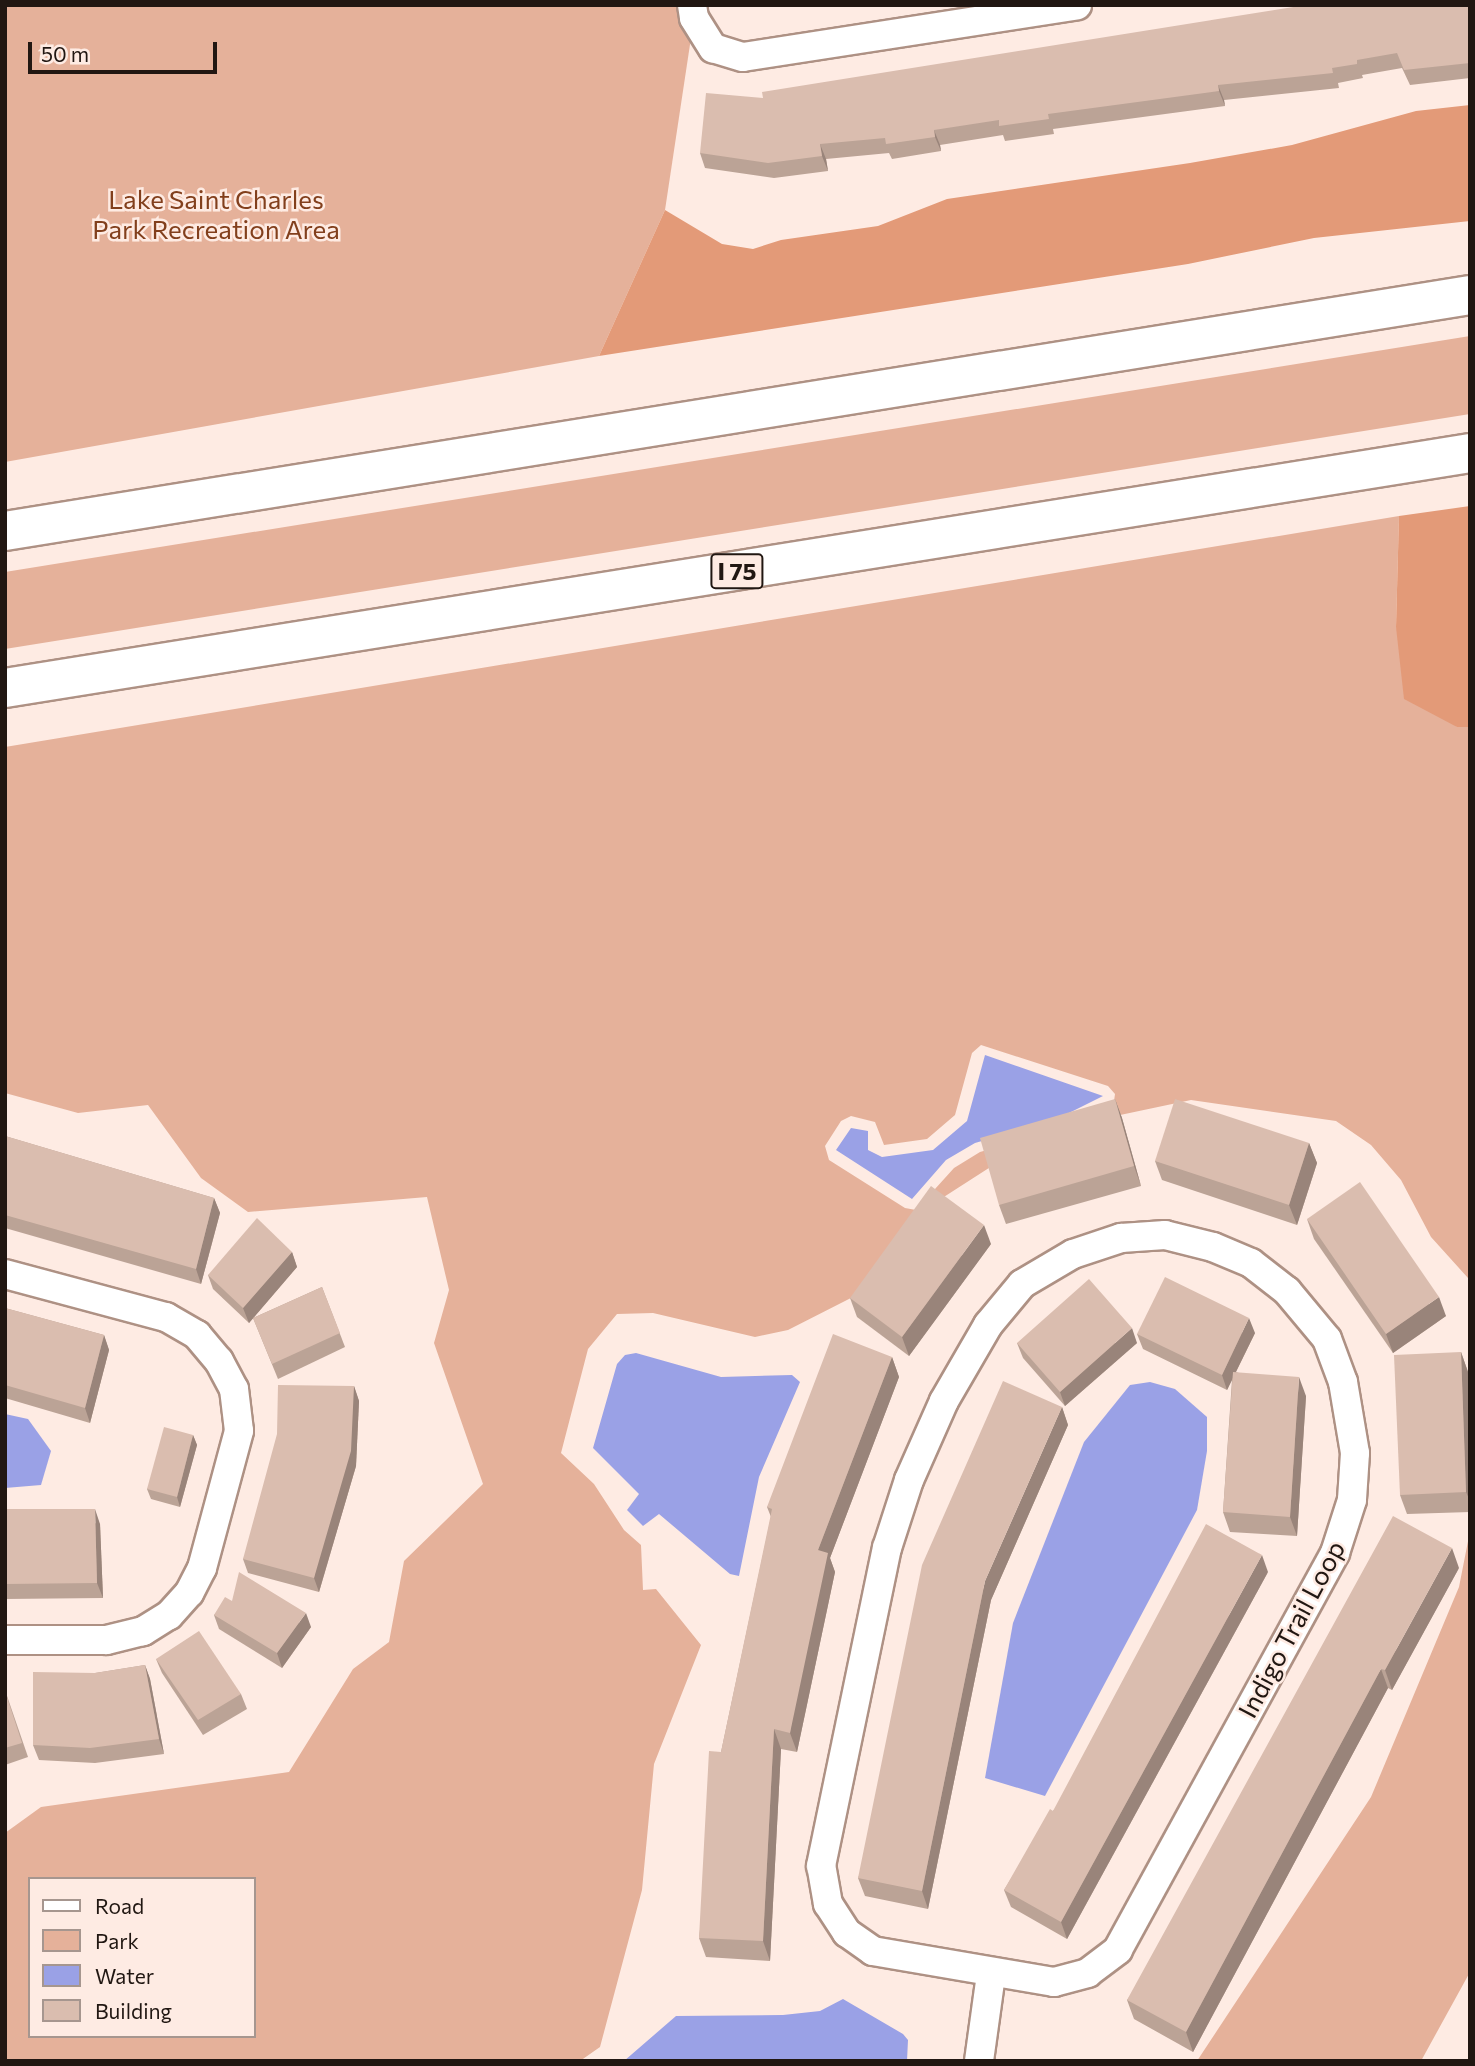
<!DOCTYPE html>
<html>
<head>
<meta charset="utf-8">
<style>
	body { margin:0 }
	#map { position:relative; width:1475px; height:2066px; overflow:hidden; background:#feebe3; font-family:Commissioner,sans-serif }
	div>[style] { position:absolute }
	.green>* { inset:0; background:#e5b19a }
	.forest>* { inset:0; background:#e39a78 }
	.water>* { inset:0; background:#9aa1e6 }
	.roads { filter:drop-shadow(2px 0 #ae9184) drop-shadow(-2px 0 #ae9184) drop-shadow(0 2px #ae9184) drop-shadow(0 -2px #ae9184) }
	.street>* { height:28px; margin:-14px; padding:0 14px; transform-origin:14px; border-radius:14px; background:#fff }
	.highway>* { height:38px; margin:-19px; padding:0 19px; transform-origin:19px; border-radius:19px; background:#fff }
	.wall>* { inset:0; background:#bba396 }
	.shaded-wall>* { inset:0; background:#99847a }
	.building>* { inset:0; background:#dabdaf }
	span { translate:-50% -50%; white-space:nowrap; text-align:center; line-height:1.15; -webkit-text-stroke:5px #feebe3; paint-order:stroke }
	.shield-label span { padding:2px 5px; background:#feebe3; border:2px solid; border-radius:5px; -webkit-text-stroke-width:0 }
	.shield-label { font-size:24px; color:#211712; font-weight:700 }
	.park-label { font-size:26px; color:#823f1c }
	.street-label { font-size:26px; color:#211712 }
	.frame { position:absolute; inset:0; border:7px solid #211712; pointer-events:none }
	.legend { position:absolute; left:28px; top:1877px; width:228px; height:161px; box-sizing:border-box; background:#feebe3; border:2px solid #a6968f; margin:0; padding:9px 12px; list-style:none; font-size:21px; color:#211712 }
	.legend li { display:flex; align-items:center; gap:14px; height:35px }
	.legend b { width:35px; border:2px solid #a6968f }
	.scale { position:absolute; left:28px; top:42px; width:189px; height:32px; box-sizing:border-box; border:4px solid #211712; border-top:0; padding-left:9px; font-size:21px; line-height:24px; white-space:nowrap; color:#211712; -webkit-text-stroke:5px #feebe3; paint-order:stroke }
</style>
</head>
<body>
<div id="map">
	<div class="green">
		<i style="clip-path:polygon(5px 5px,692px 5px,694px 18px,665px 210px,599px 356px,5px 462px)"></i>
		<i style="clip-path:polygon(1470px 336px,1470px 414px,5px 649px,5px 572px)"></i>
		<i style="clip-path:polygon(evenodd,1399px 516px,1396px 627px,1457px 727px,1470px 727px,1470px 1286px,1468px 1278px,1431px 1237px,1401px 1180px,1371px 1145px,1336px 1121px,1191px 1100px,1106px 1118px,992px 1166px,936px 1202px,902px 1272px,788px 1330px,755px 1337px,653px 1313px,617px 1314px,588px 1349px,561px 1453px,594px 1484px,624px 1530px,641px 1545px,643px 1590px,656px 1589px,701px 1645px,654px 1764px,642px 1890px,600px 2047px,580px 2061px,5px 2061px,5px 1833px,41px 1807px,289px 1772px,353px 1669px,389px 1642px,404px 1561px,483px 1484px,434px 1343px,449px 1290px,427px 1197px,248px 1212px,201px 1178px,148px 1105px,78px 1113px,5px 1093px,5px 747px,1399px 516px,981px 1045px,1108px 1086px,1115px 1094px,1114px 1101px,1061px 1129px,980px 1152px,954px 1168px,916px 1210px,905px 1208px,829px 1160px,825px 1146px,841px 1121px,851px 1116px,875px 1122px,884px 1145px,927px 1139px,955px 1115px,972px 1053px,981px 1045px,1399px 516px,30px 1879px,254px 1879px,254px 2036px,30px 2036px,30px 1879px)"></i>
		<i style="clip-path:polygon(1470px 1531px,1470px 1972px,1421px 2061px,1197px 2061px,1371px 1797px,1459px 1587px)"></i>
	</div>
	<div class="forest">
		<i style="clip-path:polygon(1470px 105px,1470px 221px,1314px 238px,1188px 264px,599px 356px,665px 210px,722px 244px,753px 249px,781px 240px,878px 226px,947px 199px,1190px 163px,1292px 145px,1416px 111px)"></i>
		<i style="clip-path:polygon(1470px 506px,1470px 727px,1457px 727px,1404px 699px,1396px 627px,1399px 516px)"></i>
	</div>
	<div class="water">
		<i style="clip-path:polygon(985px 1055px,1103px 1096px,1057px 1119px,975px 1143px,946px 1160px,912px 1199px,836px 1150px,851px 1128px,868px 1131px,868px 1150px,882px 1157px,933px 1150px,967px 1121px)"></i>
		<i style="clip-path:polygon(636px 1353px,721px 1377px,792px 1375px,800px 1382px,759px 1477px,739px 1576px,730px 1574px,659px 1514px,643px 1526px,627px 1510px,639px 1494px,593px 1448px,617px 1364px,625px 1355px)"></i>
		<i style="clip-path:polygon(1150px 1382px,1175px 1389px,1207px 1417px,1207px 1451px,1197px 1510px,1045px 1796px,985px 1778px,1013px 1623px,1084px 1442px,1130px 1385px)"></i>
		<i style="clip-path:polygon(5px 1414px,28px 1419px,51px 1451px,41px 1485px,5px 1488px)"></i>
		<i style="clip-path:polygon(843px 1999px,903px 2034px,908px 2040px,907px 2061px,624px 2061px,676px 2016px,783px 2015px,820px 2011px)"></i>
	</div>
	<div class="roads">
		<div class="street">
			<i style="left:692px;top:5px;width:13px;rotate:81deg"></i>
			<i style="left:694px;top:18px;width:36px;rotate:58deg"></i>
			<i style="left:713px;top:48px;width:31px;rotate:17deg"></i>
			<i style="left:743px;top:57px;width:338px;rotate:-8.8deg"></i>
			<i style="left:1165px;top:1235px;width:49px;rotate:14deg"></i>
			<i style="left:1213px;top:1247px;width:41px;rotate:22.8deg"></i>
			<i style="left:1251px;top:1263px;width:46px;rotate:37.9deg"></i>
			<i style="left:1287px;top:1291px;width:62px;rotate:50.2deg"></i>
			<i style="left:1327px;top:1339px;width:46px;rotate:69.6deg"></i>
			<i style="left:1343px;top:1382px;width:72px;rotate:80.4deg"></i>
			<i style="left:1355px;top:1453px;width:47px;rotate:93.7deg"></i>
			<i style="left:1352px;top:1500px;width:56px;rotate:107.8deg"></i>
			<i style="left:1335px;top:1553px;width:452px;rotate:118.7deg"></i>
			<i style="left:1118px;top:1950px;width:38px;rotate:143deg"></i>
			<i style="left:1088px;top:1973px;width:35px;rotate:165deg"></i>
			<i style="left:1054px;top:1982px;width:184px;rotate:-170.3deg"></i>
			<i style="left:873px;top:1951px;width:32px;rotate:-145deg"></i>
			<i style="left:847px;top:1933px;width:35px;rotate:-123deg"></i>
			<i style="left:828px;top:1904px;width:39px;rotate:-100deg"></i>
			<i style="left:821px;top:1866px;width:325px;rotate:-78.3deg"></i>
			<i style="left:887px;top:1548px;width:71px;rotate:-72.1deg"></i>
			<i style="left:909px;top:1480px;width:86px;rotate:-66.1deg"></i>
			<i style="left:944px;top:1401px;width:88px;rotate:-59.9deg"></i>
			<i style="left:988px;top:1325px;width:53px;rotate:-50.3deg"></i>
			<i style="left:1022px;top:1284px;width:59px;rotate:-30.5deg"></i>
			<i style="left:1073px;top:1254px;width:51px;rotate:-18.4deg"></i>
			<i style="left:1121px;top:1238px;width:44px;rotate:-3.9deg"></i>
			<i style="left:5px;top:1274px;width:167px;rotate:15deg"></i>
			<i style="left:166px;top:1317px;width:36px;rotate:30deg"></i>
			<i style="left:197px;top:1335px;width:34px;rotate:50deg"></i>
			<i style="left:219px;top:1361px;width:32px;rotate:62deg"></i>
			<i style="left:234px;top:1389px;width:42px;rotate:83.2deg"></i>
			<i style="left:239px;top:1431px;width:142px;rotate:105.1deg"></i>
			<i style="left:202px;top:1568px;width:28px;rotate:117deg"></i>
			<i style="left:189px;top:1593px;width:30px;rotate:132deg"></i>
			<i style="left:169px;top:1615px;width:31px;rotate:148deg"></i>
			<i style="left:143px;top:1631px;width:38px;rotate:166deg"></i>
			<i style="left:106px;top:1640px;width:101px;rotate:180deg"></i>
			<i style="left:979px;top:2061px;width:88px;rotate:-82.1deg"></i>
		</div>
		<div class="highway">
			<i style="left:5px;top:531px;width:1484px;rotate:-9.15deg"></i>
			<i style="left:5px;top:688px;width:1484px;rotate:-9.11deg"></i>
		</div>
	</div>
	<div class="wall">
		<i style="clip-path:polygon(1470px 5px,1470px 78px,1410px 85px,1402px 68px,1362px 75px,1363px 78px,1338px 83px,1339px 88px,1224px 100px,1225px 106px,1053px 129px,1054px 134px,1005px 141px,1003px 135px,940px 145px,941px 151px,892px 159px,889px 153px,826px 159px,828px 171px,774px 178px,705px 168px,700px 153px,763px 98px)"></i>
		<i style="clip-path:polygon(1115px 1099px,1122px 1118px,1141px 1186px,1006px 1224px,999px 1205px)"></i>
		<i style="clip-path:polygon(5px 1136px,214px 1198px,220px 1213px,201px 1284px,5px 1228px)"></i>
		<i style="clip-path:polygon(1309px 1143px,1317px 1163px,1297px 1225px,1162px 1180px,1155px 1161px)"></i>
		<i style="clip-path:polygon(1307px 1219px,1446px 1316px,1393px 1353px,1314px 1239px)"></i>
		<i style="clip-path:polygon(991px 1244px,909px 1356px,857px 1317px,850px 1298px)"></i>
		<i style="clip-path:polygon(292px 1252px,297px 1267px,249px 1323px,213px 1289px,208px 1275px)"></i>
		<i style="clip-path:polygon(322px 1287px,345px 1347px,278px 1379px,253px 1318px)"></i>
		<i style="clip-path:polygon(5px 1308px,104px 1335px,109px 1350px,90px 1423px,5px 1398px)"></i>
		<i style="clip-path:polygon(1255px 1333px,1236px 1372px,1306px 1396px,1297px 1536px,1230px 1532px,1223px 1512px,1232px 1380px,1227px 1390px,1143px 1349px,1137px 1334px)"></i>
		<i style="clip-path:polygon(1017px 1343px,1137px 1343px,1065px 1406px,1023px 1358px)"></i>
		<i style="clip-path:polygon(1461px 1352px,1468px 1372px,1470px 1424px,1470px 1512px,1407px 1514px,1400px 1495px)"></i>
		<i style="clip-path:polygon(892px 1357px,899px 1377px,830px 1558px,835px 1572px,797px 1752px,781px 1749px,770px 1961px,706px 1957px,699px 1938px,721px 1752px,771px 1517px,767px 1507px)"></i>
		<i style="clip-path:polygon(354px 1386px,359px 1401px,356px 1466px,319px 1592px,248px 1573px,243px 1559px)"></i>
		<i style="clip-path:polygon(1062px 1407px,1068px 1425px,991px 1600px,928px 1909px,865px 1896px,858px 1878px)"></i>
		<i style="clip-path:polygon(193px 1435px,197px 1445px,180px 1507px,151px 1499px,147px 1489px)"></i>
		<i style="clip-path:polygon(5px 1509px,100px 1524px,103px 1598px,5px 1599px)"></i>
		<i style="clip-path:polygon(1459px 1568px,1392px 1690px,1388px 1688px,1193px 2052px,1134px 2019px,1127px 2000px)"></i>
		<i style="clip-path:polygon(1268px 1572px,1067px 1939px,1011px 1907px,1004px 1890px,1053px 1811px)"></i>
		<i style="clip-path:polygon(232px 1601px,311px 1627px,282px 1668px,219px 1629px,214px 1615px)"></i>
		<i style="clip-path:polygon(156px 1659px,241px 1694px,247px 1709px,203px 1735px,162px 1673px)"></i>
		<i style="clip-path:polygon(145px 1665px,150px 1679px,164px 1754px,95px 1763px,39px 1760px,33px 1745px,95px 1673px)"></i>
		<i style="clip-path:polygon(5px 1690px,28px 1757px,5px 1765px)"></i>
	</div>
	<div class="shaded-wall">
		<i style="clip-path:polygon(1218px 85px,1224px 100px,1225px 106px,1219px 91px)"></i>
		<i style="clip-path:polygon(934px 130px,940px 145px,941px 151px,935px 137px)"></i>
		<i style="clip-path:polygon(820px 144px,826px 159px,828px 171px,822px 156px)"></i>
		<i style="clip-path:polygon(1115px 1099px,1122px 1118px,1141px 1186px,1134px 1166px)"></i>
		<i style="clip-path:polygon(1309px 1143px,1317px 1163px,1297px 1225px,1289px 1205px)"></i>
		<i style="clip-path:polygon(214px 1198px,220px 1213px,201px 1284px,196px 1269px)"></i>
		<i style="clip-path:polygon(984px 1225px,991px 1244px,909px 1356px,902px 1337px)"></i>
		<i style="clip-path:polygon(292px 1252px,297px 1267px,249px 1323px,243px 1308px)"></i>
		<i style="clip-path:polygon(1439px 1297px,1446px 1316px,1393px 1353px,1386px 1334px)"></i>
		<i style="clip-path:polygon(1249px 1318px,1255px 1333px,1227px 1390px,1222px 1375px)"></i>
		<i style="clip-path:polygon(1132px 1328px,1137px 1343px,1065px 1406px,1060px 1392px)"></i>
		<i style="clip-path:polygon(104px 1335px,109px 1350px,90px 1423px,85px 1408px)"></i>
		<i style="clip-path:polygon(1461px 1352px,1468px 1372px,1470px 1424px,1470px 1501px,1466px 1492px)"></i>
		<i style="clip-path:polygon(892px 1357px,899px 1377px,830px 1558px,835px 1572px,797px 1752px,790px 1733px,818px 1550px)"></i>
		<i style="clip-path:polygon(1299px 1377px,1306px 1396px,1297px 1536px,1290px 1517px)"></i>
		<i style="clip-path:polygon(354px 1386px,359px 1401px,356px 1466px,319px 1592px,314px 1578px)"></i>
		<i style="clip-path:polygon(1062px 1407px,1068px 1425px,991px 1600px,928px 1909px,922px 1891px,985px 1581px)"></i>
		<i style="clip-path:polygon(193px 1435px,197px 1445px,180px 1507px,177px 1497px)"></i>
		<i style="clip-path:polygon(95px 1509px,100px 1524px,103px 1598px,97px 1583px)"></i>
		<i style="clip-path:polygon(1452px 1548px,1459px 1568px,1392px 1690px,1385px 1670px)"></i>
		<i style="clip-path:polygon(1262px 1555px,1268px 1572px,1067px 1939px,1061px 1922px)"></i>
		<i style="clip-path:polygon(306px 1613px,311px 1627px,282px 1668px,277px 1653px)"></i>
		<i style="clip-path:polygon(145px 1665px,150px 1679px,164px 1754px,159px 1739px)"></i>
		<i style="clip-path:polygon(1381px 1669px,1388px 1688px,1193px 2052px,1186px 2032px)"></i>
		<i style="clip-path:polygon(774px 1729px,781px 1749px,770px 1961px,763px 1941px)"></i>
	</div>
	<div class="building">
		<i style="clip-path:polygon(1306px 5px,1470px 5px,1470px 63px,1404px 70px,1397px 53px,1357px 60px,1357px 64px,1332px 68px,1333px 73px,1218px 85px,1219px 91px,1048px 114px,1049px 119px,999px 126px,999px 120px,934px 130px,935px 137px,886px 144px,885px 138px,820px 144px,822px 156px,768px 163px,700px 153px,706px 93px,763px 98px,762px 92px)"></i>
		<i style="clip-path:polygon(1115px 1099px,1134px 1166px,999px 1205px,980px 1138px)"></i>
		<i style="clip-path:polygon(1175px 1099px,1309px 1143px,1289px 1205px,1155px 1161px)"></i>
		<i style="clip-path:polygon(5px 1136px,214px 1198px,196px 1269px,5px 1215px)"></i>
		<i style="clip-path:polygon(1360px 1182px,1439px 1297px,1386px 1334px,1307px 1219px)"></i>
		<i style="clip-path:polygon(931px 1186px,984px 1225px,902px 1337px,850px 1298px)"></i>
		<i style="clip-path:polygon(257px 1218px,292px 1252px,243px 1308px,208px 1275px)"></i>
		<i style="clip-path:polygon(1165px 1277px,1249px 1318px,1222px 1375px,1137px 1334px)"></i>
		<i style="clip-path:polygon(1089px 1279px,1132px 1328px,1060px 1392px,1017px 1343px)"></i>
		<i style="clip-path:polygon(322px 1287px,340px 1333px,272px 1364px,253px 1318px)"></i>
		<i style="clip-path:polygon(5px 1308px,104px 1335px,85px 1408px,5px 1385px)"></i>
		<i style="clip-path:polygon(833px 1334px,892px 1357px,818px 1550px,828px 1553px,790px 1733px,774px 1729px,763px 1941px,699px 1938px,709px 1751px,721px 1752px,772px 1509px,767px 1507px)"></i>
		<i style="clip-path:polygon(1461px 1352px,1466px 1492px,1400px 1495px,1394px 1355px)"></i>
		<i style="clip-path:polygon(1233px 1372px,1299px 1377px,1290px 1517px,1223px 1512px)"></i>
		<i style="clip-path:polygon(1003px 1381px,1062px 1407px,985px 1581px,922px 1891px,858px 1878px,922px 1565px)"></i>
		<i style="clip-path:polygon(278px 1385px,354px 1386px,351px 1451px,314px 1578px,243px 1559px,277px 1434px)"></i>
		<i style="clip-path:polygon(164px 1427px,193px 1435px,177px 1497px,147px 1489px)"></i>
		<i style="clip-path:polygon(5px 1509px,95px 1509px,97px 1583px,5px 1584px)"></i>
		<i style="clip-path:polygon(1393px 1516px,1452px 1548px,1385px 1670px,1381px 1669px,1186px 2032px,1127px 2000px)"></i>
		<i style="clip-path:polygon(1206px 1524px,1262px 1555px,1061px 1922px,1004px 1890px,1050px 1809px,1053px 1811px)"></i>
		<i style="clip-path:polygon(239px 1572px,306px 1613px,277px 1653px,214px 1615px,225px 1597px,232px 1601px)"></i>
		<i style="clip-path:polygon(199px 1631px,241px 1694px,198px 1720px,156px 1659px)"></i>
		<i style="clip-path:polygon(145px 1665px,159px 1739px,90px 1748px,33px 1745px,33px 1672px,95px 1673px)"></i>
		<i style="clip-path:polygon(5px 1691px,22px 1743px,5px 1748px)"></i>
	</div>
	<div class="shield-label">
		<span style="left:737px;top:571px">I 75</span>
	</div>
	<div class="park-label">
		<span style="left:216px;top:214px">Lake Saint Charles<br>Park Recreation Area</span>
	</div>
	<div class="street-label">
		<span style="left:1291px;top:1629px;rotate:-62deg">Indigo Trail Loop</span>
	</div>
	<div class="frame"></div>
	<ul class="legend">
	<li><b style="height:9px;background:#fff"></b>Road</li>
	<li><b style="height:19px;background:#e5b19a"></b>Park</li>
	<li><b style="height:19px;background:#9aa1e6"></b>Water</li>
	<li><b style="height:19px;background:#dabdaf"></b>Building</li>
	</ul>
	<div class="scale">50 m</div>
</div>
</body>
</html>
